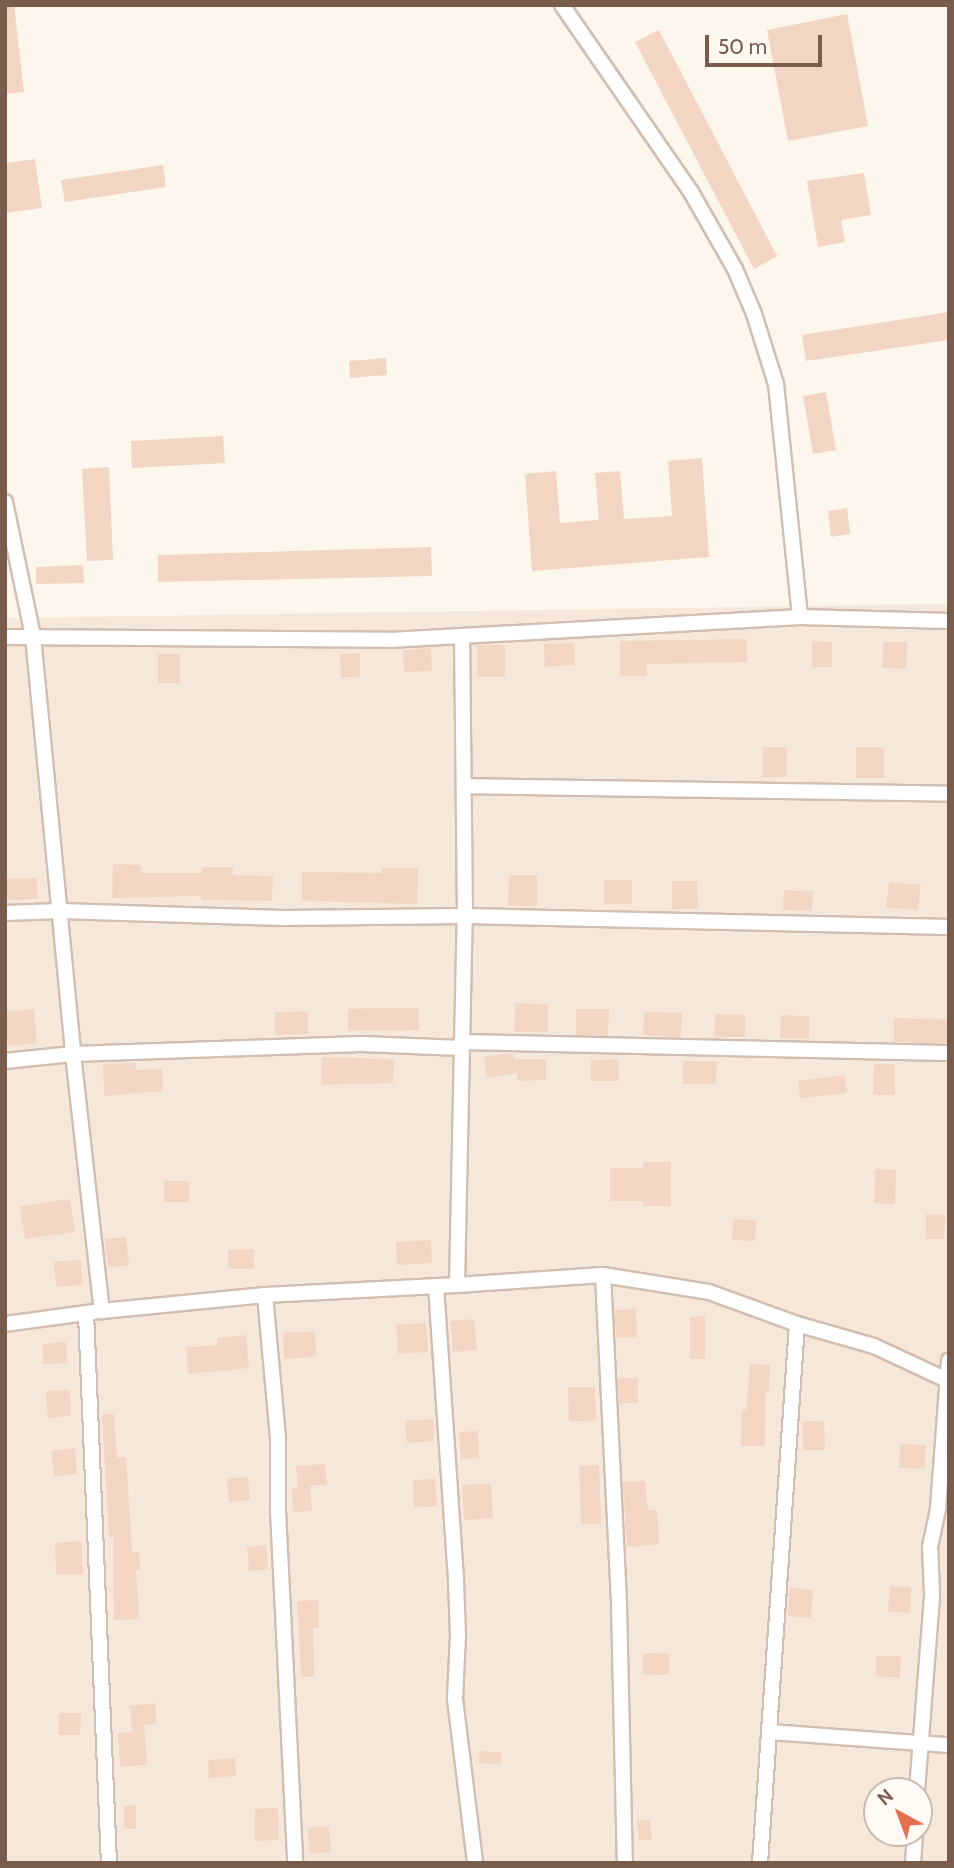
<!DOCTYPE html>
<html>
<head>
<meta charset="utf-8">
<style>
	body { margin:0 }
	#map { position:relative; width:954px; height:1868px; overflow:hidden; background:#fdf6ec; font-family:Cabin,sans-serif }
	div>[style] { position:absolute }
	.residential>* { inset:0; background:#f5e8da }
	.building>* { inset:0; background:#f3d5c3 }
	.roads { filter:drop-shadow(2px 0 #d1beb0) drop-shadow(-2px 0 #d1beb0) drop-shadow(0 2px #d1beb0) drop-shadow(0 -2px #d1beb0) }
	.minor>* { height:14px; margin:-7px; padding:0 7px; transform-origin:7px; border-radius:7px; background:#fff }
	span { translate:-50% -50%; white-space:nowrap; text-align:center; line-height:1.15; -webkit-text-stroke:5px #fffaf3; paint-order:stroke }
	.frame { position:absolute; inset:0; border:7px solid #7a5c4d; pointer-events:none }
	.north { position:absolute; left:863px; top:1777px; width:70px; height:70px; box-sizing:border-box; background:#fffaf3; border:2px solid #cabbb1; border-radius:50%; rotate:319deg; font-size:19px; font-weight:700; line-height:28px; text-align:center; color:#7a5c4d }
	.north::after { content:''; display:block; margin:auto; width:24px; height:32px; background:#e76f51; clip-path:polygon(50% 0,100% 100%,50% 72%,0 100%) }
	.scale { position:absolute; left:705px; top:35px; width:117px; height:32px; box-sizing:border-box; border:4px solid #7a5c4d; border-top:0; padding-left:9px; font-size:21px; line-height:24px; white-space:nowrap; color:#7a5c4d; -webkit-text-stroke:5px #fffaf3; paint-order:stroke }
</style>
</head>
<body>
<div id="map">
	<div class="residential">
		<i style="clip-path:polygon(evenodd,5px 604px,9px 618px,949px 604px,949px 1863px,5px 1863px,5px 604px,877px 1791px,919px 1791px,919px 1833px,877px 1833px,877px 1791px)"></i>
	</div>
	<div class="building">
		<i style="clip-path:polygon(5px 5px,14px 5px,24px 92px,7px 94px)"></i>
		<i style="clip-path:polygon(847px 14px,868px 126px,788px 141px,767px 30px)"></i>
		<i style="clip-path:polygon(659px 30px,777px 256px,754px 269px,635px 42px)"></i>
		<i style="clip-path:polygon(35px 159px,42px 208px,5px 213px,5px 163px)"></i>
		<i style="clip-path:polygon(163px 165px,166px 187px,65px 202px,61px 180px)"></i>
		<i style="clip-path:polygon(864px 173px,871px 215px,841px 220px,845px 242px,818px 247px,807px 181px)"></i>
		<i style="clip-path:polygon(949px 312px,949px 340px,806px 361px,802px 335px)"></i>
		<i style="clip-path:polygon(386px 358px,387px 375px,350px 378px,349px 361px)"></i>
		<i style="clip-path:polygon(826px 392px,836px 450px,813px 454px,803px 396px)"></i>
		<i style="clip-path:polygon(223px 436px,225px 463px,132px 468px,131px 441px)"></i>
		<i style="clip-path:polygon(702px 458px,709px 557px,532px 571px,525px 474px,556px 471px,560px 523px,599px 520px,595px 473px,620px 471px,624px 519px,672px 516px,668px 461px)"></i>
		<i style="clip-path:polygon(109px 467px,113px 560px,87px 561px,82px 469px)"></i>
		<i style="clip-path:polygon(847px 508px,850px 534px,831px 537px,828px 511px)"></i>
		<i style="clip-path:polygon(431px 547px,432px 576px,158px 582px,158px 555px)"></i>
		<i style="clip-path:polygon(83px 565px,84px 583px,36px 584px,36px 567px)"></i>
		<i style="clip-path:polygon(747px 639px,747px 662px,647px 664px,647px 676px,620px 676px,620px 641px)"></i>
		<i style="clip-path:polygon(812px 641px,832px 642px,832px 667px,812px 667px)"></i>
		<i style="clip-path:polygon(883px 642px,907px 642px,906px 669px,882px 668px)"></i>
		<i style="clip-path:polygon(574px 643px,575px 665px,545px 667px,544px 644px)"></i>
		<i style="clip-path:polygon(477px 645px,505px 645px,505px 677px,477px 677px)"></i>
		<i style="clip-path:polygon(431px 648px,432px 671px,404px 672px,403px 650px)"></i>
		<i style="clip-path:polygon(360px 653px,360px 677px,341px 678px,340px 654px)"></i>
		<i style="clip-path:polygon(158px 654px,180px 654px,180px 683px,158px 683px)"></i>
		<i style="clip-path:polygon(763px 747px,787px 747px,786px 777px,763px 777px)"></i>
		<i style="clip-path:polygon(856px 747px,884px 747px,884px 778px,856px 778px)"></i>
		<i style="clip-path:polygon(113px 864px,141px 865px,141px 873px,202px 873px,202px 867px,233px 867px,233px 875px,273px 876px,272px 901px,201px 900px,201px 896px,112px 898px)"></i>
		<i style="clip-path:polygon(382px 868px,418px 868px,417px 904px,302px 901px,302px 872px,382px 873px)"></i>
		<i style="clip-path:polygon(509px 875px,537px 875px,537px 906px,508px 906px)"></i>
		<i style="clip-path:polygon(37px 878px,38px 899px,5px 900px,5px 879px)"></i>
		<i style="clip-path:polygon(604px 880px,632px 880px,632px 904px,604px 904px)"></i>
		<i style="clip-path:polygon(672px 881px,697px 881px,698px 909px,672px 909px)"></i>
		<i style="clip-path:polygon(889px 882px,921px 885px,918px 910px,886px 908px)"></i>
		<i style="clip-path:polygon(784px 890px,813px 891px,812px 911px,783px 910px)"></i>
		<i style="clip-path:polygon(515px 1003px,548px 1004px,548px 1032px,514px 1032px)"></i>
		<i style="clip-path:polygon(381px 1008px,418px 1008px,419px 1030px,348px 1031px,348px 1009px)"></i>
		<i style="clip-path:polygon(34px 1009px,37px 1043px,8px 1046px,5px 1012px)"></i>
		<i style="clip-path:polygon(576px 1009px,609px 1009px,608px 1036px,576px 1035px)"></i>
		<i style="clip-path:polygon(308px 1011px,308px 1034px,275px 1035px,275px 1012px)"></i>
		<i style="clip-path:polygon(644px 1012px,682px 1013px,681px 1037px,643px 1035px)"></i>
		<i style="clip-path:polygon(715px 1014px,745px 1015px,745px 1037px,714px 1037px)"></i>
		<i style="clip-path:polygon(781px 1015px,809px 1016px,809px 1039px,780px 1038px)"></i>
		<i style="clip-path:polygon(894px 1018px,949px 1019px,949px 1043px,894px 1042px)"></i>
		<i style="clip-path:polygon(513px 1053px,514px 1059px,546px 1059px,546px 1080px,518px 1081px,517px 1073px,487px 1078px,484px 1057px)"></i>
		<i style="clip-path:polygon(322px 1057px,394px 1059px,393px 1083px,321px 1085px)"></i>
		<i style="clip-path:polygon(618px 1059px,619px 1081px,591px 1081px,591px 1060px)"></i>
		<i style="clip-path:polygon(683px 1061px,717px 1061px,716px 1084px,683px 1084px)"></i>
		<i style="clip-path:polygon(136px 1063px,136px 1070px,162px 1069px,163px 1091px,104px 1096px,103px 1064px)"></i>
		<i style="clip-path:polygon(874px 1064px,895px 1064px,895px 1095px,873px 1095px)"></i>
		<i style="clip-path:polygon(845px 1075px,847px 1093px,800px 1098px,798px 1081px)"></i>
		<i style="clip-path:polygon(643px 1162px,671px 1162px,671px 1206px,643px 1206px,643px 1201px,610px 1201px,610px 1168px,643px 1168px)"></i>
		<i style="clip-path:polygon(875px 1169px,896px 1170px,895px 1204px,874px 1203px)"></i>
		<i style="clip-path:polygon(164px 1181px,189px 1181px,189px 1202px,164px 1202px)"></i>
		<i style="clip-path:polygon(70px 1199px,75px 1232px,25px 1239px,20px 1206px)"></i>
		<i style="clip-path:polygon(926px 1214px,945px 1215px,944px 1239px,926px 1239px)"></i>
		<i style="clip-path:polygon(733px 1219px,756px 1220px,755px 1241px,732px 1240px)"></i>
		<i style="clip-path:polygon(126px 1237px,129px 1265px,108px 1267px,105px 1239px)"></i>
		<i style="clip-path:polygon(431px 1240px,432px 1263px,397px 1265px,396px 1242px)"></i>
		<i style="clip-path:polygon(254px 1249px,254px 1269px,228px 1269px,228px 1250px)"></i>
		<i style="clip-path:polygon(81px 1260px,82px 1285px,56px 1287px,54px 1262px)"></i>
		<i style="clip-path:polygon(636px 1309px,637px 1337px,616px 1338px,614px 1310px)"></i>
		<i style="clip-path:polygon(705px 1316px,705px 1359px,690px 1359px,690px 1317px)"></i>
		<i style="clip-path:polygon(474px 1319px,477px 1350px,453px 1352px,450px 1321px)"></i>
		<i style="clip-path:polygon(426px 1323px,428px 1352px,398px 1354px,396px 1324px)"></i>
		<i style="clip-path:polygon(315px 1331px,316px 1357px,284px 1359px,283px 1333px)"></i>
		<i style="clip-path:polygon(246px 1335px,249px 1368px,188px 1374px,186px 1347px,217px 1345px,217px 1338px)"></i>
		<i style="clip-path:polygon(66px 1342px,67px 1363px,43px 1364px,42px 1344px)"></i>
		<i style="clip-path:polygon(750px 1364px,770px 1365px,769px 1391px,766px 1391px,765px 1446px,741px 1446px,742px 1410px,746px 1410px)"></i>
		<i style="clip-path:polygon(618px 1378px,638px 1378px,638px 1403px,619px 1403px)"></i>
		<i style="clip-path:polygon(568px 1387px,595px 1387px,596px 1421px,569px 1422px)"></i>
		<i style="clip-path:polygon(70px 1390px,71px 1416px,48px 1418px,46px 1391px)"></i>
		<i style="clip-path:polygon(114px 1414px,117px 1458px,126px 1457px,132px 1552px,139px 1552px,140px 1570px,136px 1570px,139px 1619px,114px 1620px,113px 1536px,109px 1537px,102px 1415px)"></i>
		<i style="clip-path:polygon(433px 1419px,434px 1441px,407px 1443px,405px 1421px)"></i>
		<i style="clip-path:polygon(824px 1421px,825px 1450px,803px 1450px,802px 1422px)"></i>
		<i style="clip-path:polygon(478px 1431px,479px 1458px,461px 1459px,459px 1432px)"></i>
		<i style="clip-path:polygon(900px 1444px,926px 1445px,925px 1469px,899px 1468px)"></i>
		<i style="clip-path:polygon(75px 1448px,77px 1474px,54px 1476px,51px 1451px)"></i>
		<i style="clip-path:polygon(325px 1464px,327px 1485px,310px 1486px,312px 1511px,293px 1512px,292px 1489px,298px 1488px,296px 1466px)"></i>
		<i style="clip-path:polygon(599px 1465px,601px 1524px,581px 1524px,579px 1466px)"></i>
		<i style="clip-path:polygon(248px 1477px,250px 1500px,229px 1502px,227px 1479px)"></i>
		<i style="clip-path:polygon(435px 1479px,437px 1506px,414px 1507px,413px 1480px)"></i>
		<i style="clip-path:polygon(645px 1481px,648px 1511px,657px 1510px,659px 1544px,627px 1547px,623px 1482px)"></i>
		<i style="clip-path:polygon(491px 1484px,493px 1518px,464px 1520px,462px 1485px)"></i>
		<i style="clip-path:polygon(81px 1541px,83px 1574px,56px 1575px,55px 1543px)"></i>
		<i style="clip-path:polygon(266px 1545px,268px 1569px,249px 1571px,247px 1547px)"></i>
		<i style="clip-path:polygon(890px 1586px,911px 1587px,910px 1613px,888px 1612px)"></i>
		<i style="clip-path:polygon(790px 1588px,813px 1590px,811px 1618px,788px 1616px)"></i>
		<i style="clip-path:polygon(318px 1600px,319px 1628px,313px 1628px,314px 1677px,301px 1677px,297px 1601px)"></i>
		<i style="clip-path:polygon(669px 1653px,669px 1674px,643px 1675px,643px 1654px)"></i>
		<i style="clip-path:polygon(876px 1656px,901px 1656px,900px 1678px,876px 1677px)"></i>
		<i style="clip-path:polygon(155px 1703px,157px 1724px,144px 1725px,147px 1765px,120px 1767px,118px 1733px,132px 1732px,130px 1706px)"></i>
		<i style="clip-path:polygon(59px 1713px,81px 1713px,80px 1735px,58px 1735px)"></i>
		<i style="clip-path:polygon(480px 1751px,502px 1753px,501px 1764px,479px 1763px)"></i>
		<i style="clip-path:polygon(235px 1758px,236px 1776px,209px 1778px,208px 1760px)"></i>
		<i style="clip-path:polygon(136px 1805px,136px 1829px,124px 1829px,124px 1806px)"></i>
		<i style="clip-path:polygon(278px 1808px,279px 1840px,255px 1841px,255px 1809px)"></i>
		<i style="clip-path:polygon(650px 1820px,652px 1840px,639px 1840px,637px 1821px)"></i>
		<i style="clip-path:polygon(329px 1826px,331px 1852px,310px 1854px,307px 1828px)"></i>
	</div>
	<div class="roads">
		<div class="minor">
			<i style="left:562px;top:5px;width:227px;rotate:55.4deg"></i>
			<i style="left:691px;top:192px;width:89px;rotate:60.3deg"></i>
			<i style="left:735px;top:269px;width:49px;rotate:67.1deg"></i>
			<i style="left:754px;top:314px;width:73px;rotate:72.6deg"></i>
			<i style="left:776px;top:384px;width:234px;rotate:84.1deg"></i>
			<i style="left:5px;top:502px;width:137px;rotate:78.2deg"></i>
			<i style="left:33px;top:636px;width:420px;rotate:84.5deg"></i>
			<i style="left:73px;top:1054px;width:259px;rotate:83.6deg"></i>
			<i style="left:102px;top:1311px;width:164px;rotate:-5.6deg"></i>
			<i style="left:265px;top:1295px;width:192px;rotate:-3deg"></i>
			<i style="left:457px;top:1285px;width:369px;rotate:-88.8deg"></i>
			<i style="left:465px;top:916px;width:280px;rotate:-90.6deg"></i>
			<i style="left:5px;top:637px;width:385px;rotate:0.4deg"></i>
			<i style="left:390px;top:640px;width:411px;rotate:-3.2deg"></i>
			<i style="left:800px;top:617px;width:149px;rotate:1.5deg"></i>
			<i style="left:464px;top:786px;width:485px;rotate:0.9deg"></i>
			<i style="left:5px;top:913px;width:55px;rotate:-2.1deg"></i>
			<i style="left:60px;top:911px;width:223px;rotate:1.8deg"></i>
			<i style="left:283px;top:918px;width:182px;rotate:-0.6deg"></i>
			<i style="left:465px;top:916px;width:484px;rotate:1.3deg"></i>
			<i style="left:461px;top:1042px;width:488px;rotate:1.3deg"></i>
			<i style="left:5px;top:1061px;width:68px;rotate:-5.9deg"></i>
			<i style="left:73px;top:1054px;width:289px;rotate:-2deg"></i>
			<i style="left:362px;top:1044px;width:99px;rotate:2.3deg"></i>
			<i style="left:603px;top:1275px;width:330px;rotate:87.2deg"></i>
			<i style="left:619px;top:1605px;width:258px;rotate:88.7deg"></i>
			<i style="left:457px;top:1285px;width:146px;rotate:-3.9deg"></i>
			<i style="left:603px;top:1275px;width:107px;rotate:9.1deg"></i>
			<i style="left:709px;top:1292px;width:94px;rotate:20deg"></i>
			<i style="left:797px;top:1324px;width:80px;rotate:15.9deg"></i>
			<i style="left:874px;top:1346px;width:83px;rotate:25deg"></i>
			<i style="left:436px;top:1286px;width:296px;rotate:86.1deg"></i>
			<i style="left:456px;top:1581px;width:54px;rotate:87.9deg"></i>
			<i style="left:458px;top:1635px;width:64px;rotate:92.7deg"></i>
			<i style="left:455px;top:1699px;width:165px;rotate:83deg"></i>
			<i style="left:265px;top:1295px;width:145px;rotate:84.8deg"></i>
			<i style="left:278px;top:1439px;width:71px;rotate:90deg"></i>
			<i style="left:278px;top:1510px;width:353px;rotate:87.2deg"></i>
			<i style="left:86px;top:1313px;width:550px;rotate:87.61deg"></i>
			<i style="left:5px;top:1324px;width:90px;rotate:-7.7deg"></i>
			<i style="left:770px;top:1732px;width:179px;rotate:4.2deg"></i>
			<i style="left:917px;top:1791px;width:198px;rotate:-85.6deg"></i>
			<i style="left:932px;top:1594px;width:47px;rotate:-92.4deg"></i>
			<i style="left:930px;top:1547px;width:40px;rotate:-78deg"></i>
			<i style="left:938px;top:1508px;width:148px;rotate:-85.7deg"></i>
			<i style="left:760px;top:1863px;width:540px;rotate:-86.07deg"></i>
			<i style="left:913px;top:1863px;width:30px;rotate:-86deg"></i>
		</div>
	</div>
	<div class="frame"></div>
	<div class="north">N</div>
	<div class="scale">50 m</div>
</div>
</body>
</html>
